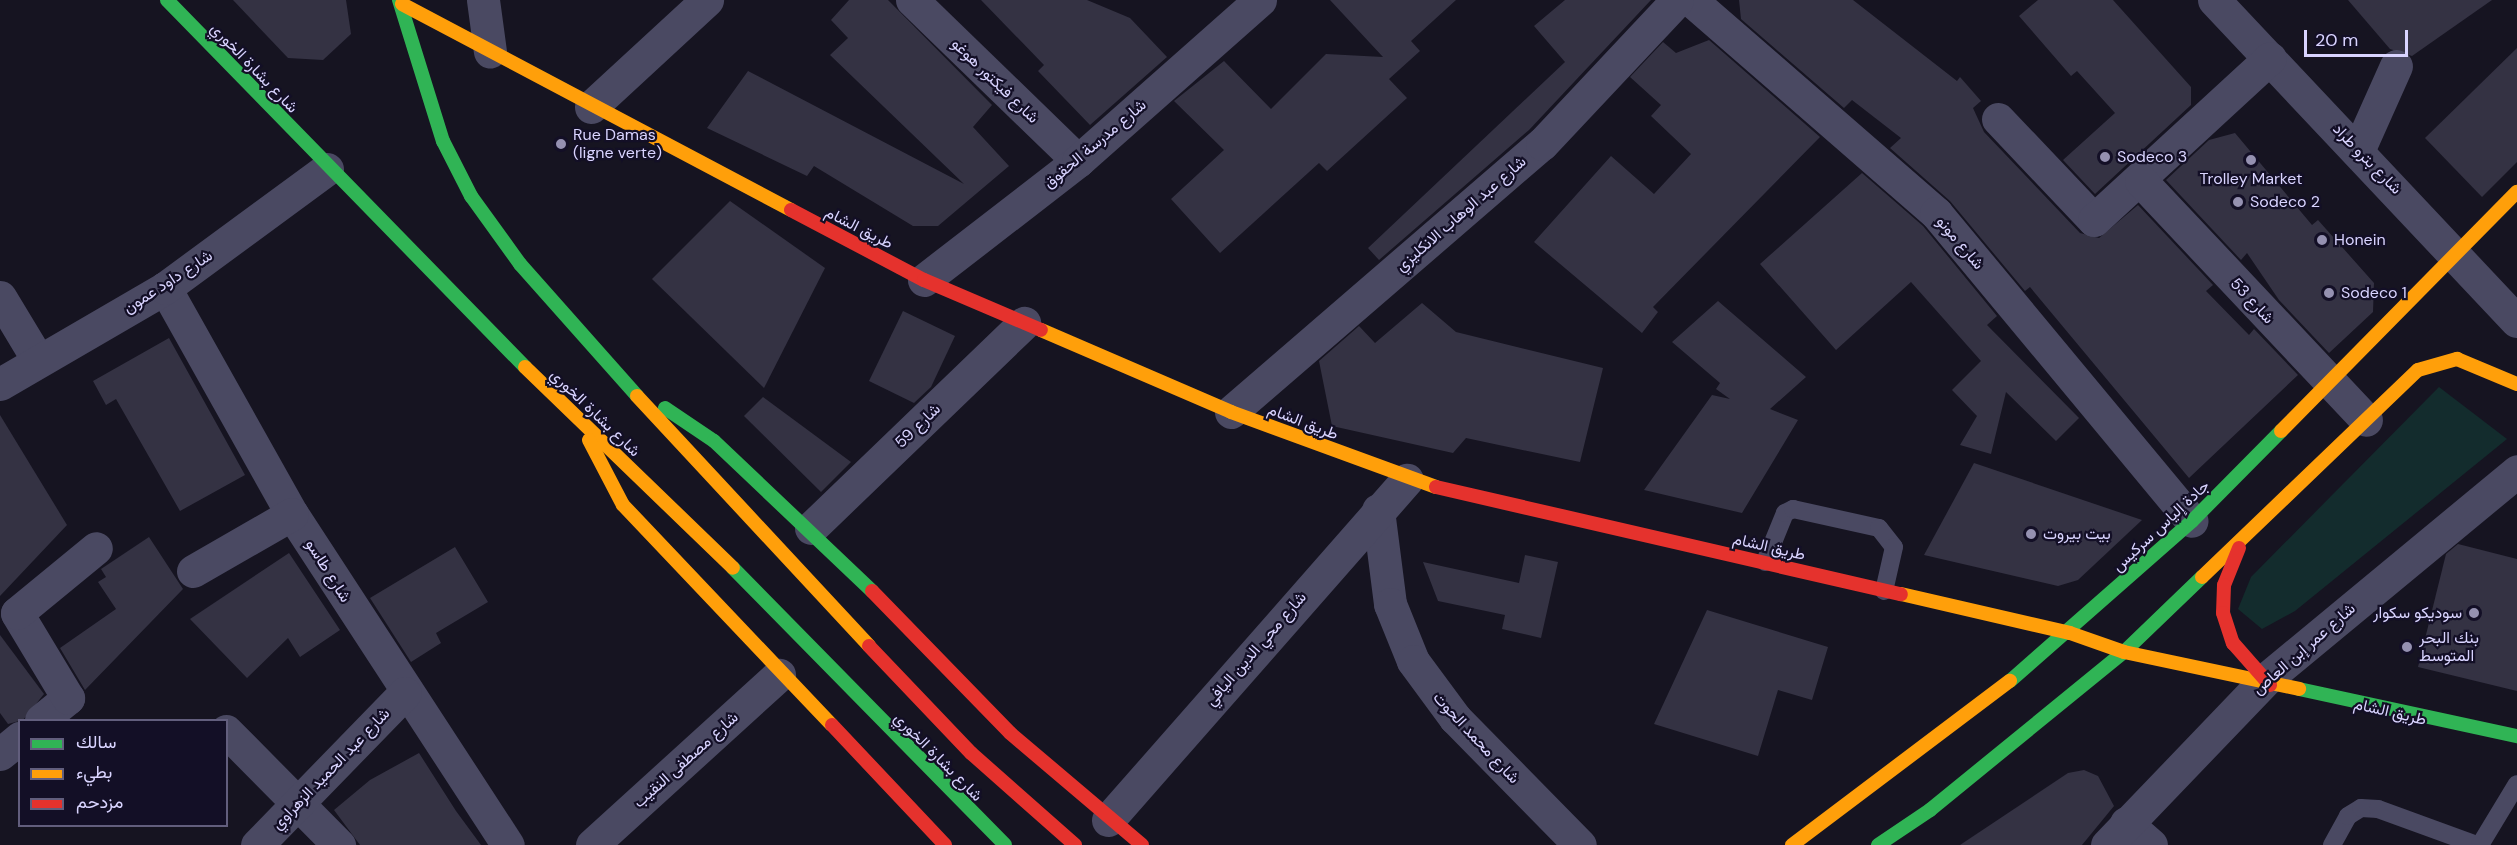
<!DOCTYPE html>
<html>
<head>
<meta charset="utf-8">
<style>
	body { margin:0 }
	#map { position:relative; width:2517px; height:845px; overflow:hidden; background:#161421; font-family:"DM Sans",Vazirmatn,sans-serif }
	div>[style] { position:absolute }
	.green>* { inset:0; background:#132c2d }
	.building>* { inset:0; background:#343243 }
	.lane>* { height:18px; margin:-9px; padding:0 9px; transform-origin:9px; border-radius:9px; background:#4a4962 }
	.street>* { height:33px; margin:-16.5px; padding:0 16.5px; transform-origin:16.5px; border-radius:16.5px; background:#4a4962 }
	.fast>* { height:14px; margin:-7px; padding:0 7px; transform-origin:7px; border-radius:7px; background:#30b455 }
	.slow>* { height:14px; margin:-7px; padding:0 7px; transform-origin:7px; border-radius:7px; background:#ff9f0a }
	.jam>* { height:14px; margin:-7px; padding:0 7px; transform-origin:7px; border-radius:7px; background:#e5322d }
	.dots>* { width:16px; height:16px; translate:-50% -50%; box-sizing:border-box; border:3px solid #130f26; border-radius:50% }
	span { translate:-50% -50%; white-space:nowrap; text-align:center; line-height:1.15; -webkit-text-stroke:4.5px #130f26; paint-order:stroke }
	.street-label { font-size:16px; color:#d9d4ff }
	.poi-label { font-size:16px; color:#d9d4ff }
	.left { translate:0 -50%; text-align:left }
	.right { translate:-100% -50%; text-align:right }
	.legend { position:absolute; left:18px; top:719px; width:210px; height:108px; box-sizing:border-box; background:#130f26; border:2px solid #625e7d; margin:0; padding:8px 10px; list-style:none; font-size:18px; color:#d9d4ff }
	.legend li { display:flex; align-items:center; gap:12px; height:30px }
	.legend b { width:30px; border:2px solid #625e7d }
	.scale { position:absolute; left:2304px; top:30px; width:104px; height:27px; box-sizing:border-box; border:3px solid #d9d4ff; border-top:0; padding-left:8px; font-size:18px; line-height:21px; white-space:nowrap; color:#d9d4ff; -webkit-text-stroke:4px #130f26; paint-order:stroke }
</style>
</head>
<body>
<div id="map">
	<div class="green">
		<i style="clip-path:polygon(2439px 387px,2507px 439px,2295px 611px,2262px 629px,2238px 609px,2251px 577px)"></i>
	</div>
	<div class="building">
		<i style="clip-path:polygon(233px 0,346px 0,351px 34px,323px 60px,288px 58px)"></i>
		<i style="clip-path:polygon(849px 0,888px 0,992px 105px,973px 127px,1009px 166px,938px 226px,913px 226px,814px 166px,807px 176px,707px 128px,748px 71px,964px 184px,830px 55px,848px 38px,831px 20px)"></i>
		<i style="clip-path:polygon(981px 0,1087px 0,1130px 18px,1167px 57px,1090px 125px,1038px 71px,1044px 65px)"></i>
		<i style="clip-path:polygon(1330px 0,1456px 0,1411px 41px,1420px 51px,1389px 79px,1407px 98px,1327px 171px,1319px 163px,1220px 253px,1171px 199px,1224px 150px,1174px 101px,1224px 61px,1271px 109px,1326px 54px,1383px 57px)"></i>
		<i style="clip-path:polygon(1565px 0,1651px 0,1529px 130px,1379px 260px,1368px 248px,1565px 62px,1534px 26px)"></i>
		<i style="clip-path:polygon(1739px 0,1853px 0,1957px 81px,1960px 77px,1981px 101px,1973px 108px,1984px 132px,2080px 233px,2099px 238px,2138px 205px,2213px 285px,2206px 291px,2249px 335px,2254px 329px,2298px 375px,2189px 478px,2030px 287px,2025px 291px,1950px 201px,1890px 148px,1901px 138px,1852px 100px,1844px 108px,1741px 19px)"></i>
		<i style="clip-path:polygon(2038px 0,2113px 0,2191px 87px,2191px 105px,2095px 194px,2063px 160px,2115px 113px,2077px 71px,2071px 76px,2019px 16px)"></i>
		<i style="clip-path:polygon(2348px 0,2492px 0,2412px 56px,2390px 49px)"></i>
		<i style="clip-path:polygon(1709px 40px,1820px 137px,1653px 307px,1658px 312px,1642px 333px,1534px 242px,1611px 156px,1654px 194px,1691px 154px,1651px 116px,1661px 105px,1630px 77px,1663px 42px,1676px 53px)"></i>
		<i style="clip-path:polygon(2517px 48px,2517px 162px,2482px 197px,2425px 138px)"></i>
		<i style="clip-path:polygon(2235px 133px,2312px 225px,2318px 220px,2374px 283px,2373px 312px,2329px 353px,2279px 300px,2247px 253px,2241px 260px,2166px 180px,2209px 140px)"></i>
		<i style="clip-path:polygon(1862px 173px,1923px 226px,1997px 316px,1987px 325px,2079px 418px,2056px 441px,2006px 392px,1991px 454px,1960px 445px,1977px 416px,1952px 390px,1981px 361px,1911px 282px,1836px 350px,1760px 264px)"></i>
		<i style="clip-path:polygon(730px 201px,825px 268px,764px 388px,652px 279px)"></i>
		<i style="clip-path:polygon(1718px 301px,1806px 377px,1770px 409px,1798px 420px,1742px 513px,1644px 490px,1712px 395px,1730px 399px,1716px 389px,1720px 383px,1672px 342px)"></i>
		<i style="clip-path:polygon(1422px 303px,1456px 332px,1603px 368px,1580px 462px,1466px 438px,1453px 453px,1332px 426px,1319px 361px,1359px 326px,1375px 343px)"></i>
		<i style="clip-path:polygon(903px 311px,955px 336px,931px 387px,914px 403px,869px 381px)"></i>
		<i style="clip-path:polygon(169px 338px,245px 475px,180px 511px,116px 399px,106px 405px,93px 381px)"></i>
		<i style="clip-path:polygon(763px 397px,851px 462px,821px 492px,744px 416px)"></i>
		<i style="clip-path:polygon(0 415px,67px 525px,0 596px)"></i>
		<i style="clip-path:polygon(1974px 463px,2142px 520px,2078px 580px,2058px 586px,1924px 555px)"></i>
		<i style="clip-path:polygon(149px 537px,183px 589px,85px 690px,60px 648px,116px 609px,98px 582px,106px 577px,101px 569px)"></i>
		<i style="clip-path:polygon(2458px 544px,2517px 559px,2517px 691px,2418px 667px,2446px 554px)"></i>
		<i style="clip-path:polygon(455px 547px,488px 602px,436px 633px,441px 643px,411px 662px,370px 598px)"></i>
		<i style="clip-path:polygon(289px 553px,340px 630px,300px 657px,288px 638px,247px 678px,190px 619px)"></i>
		<i style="clip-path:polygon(1525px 555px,1558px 562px,1541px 638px,1502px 629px,1505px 615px,1438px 601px,1423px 562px,1519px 583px)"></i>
		<i style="clip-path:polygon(1707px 610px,1828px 647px,1812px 700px,1778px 690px,1758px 756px,1654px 724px)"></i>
		<i style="clip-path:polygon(0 635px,44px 694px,23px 720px,8px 724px,0 713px)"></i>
		<i style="clip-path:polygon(419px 753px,456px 811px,481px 845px,360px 845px,334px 810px,370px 780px)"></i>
		<i style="clip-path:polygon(2084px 770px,2098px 776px,2114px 806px,2082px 845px,1960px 845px,2068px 773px)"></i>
	</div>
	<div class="lane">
		<i style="left:1765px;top:562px;width:53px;rotate:-67.8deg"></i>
		<i style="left:1785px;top:513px;width:9px;rotate:-27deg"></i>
		<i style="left:1793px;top:509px;width:88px;rotate:12.5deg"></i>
		<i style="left:1879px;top:528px;width:24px;rotate:52deg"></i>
		<i style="left:1894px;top:547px;width:45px;rotate:102.8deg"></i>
		<i style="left:2332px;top:845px;width:33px;rotate:-61deg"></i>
		<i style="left:2348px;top:816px;width:15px;rotate:-32deg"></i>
		<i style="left:2361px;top:808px;width:17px;rotate:3deg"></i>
		<i style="left:2378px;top:809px;width:105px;rotate:20deg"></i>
		<i style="left:2480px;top:845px;width:71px;rotate:-58.8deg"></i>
	</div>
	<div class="street">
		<i style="left:483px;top:0;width:52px;rotate:82.3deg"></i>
		<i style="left:912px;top:0;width:231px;rotate:44.1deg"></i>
		<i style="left:1691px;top:0;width:325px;rotate:41deg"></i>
		<i style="left:1936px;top:213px;width:400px;rotate:50.3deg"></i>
		<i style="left:2214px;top:0;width:441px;rotate:46.7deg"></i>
		<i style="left:591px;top:107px;width:158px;rotate:-42.7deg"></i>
		<i style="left:1998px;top:119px;width:139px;rotate:46.5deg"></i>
		<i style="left:2094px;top:220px;width:239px;rotate:-42.6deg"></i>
		<i style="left:2358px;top:151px;width:93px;rotate:-65.9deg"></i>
		<i style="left:2141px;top:181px;width:328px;rotate:46.7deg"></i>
		<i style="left:924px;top:280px;width:195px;rotate:-37.7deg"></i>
		<i style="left:1078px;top:161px;width:243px;rotate:-41.5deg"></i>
		<i style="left:165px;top:288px;width:259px;rotate:60.7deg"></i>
		<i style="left:292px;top:514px;width:395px;rotate:56.9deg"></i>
		<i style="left:0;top:297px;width:74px;rotate:58.9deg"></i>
		<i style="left:0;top:384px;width:191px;rotate:-30.2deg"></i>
		<i style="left:165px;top:288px;width:201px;rotate:-36.3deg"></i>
		<i style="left:1231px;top:412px;width:411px;rotate:-40.8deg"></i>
		<i style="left:1542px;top:144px;width:197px;rotate:-46.8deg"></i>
		<i style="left:1378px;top:510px;width:95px;rotate:82.7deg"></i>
		<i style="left:1390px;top:604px;width:61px;rotate:68deg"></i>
		<i style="left:1413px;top:661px;width:71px;rotate:53.6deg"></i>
		<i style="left:1455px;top:718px;width:178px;rotate:45.5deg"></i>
		<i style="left:811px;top:528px;width:296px;rotate:-43.9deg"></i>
		<i style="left:193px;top:571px;width:114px;rotate:-29.9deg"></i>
		<i style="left:41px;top:720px;width:35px;rotate:-39deg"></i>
		<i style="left:68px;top:698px;width:99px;rotate:-121deg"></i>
		<i style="left:17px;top:613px;width:102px;rotate:-39.4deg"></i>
		<i style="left:226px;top:731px;width:161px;rotate:45.3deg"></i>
		<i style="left:0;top:754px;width:26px;rotate:-39deg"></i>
		<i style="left:1108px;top:820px;width:453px;rotate:-48.7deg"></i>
		<i style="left:2126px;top:823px;width:33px;rotate:41deg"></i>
		<i style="left:257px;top:845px;width:212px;rotate:-45.8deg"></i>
		<i style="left:592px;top:845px;width:253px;rotate:-42.3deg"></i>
		<i style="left:2107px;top:845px;width:230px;rotate:-46.2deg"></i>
		<i style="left:2266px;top:679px;width:326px;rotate:-39.6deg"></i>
	</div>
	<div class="fast">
		<i style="left:167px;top:0;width:513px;rotate:45.71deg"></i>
		<i style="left:399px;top:0;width:148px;rotate:72.7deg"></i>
		<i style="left:443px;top:141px;width:62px;rotate:63deg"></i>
		<i style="left:471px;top:196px;width:84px;rotate:54.2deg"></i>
		<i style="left:520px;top:264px;width:176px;rotate:48.4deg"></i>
		<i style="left:665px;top:408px;width:59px;rotate:34deg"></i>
		<i style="left:714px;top:441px;width:218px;rotate:43.5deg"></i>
		<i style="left:733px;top:568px;width:388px;rotate:45.5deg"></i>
		<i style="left:2010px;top:681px;width:242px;rotate:-41.3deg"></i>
		<i style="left:2192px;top:521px;width:127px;rotate:-45.3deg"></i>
		<i style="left:2299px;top:689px;width:223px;rotate:12.2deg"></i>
		<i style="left:1878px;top:845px;width:63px;rotate:-33.9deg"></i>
		<i style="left:1930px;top:810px;width:250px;rotate:-39.2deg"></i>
		<i style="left:2124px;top:652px;width:108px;rotate:-43.9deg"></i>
	</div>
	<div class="slow">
		<i style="left:402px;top:4px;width:440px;rotate:27.9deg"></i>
		<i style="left:1041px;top:330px;width:207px;rotate:23.3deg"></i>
		<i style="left:1231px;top:412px;width:218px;rotate:20.1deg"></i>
		<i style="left:525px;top:367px;width:289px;rotate:44deg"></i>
		<i style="left:637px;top:396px;width:341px;rotate:47.1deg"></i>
		<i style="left:2281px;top:431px;width:336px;rotate:-45.4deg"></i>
		<i style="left:589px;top:440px;width:73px;rotate:62.4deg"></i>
		<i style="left:623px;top:505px;width:303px;rotate:46.5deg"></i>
		<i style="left:2202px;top:577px;width:299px;rotate:-43.8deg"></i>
		<i style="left:2418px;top:370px;width:41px;rotate:-15.8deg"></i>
		<i style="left:2457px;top:359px;width:65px;rotate:22.6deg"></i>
		<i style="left:1901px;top:594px;width:173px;rotate:13deg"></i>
		<i style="left:2070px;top:633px;width:57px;rotate:19.4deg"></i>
		<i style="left:2124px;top:652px;width:179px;rotate:11.9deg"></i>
		<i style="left:1792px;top:845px;width:273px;rotate:-37deg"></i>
	</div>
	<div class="jam">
		<i style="left:791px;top:210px;width:150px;rotate:27.8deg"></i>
		<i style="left:924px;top:280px;width:127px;rotate:23.1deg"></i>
		<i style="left:1436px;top:487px;width:477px;rotate:13deg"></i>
		<i style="left:2239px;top:548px;width:40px;rotate:112deg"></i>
		<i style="left:2224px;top:585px;width:28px;rotate:92deg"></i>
		<i style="left:2223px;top:613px;width:32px;rotate:72deg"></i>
		<i style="left:2233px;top:643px;width:56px;rotate:48.6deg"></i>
		<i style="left:872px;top:591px;width:198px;rotate:45.8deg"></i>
		<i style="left:1010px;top:733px;width:173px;rotate:40.3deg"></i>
		<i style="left:869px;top:646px;width:148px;rotate:46.4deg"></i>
		<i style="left:971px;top:753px;width:139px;rotate:41.5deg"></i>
		<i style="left:832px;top:725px;width:165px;rotate:46.7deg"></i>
	</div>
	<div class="dots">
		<i style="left:561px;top:144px;background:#9591b1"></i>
		<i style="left:2105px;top:157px;background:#9591b1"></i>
		<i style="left:2251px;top:160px;background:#9591b1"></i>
		<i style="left:2238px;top:202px;background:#9591b1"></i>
		<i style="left:2322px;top:240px;background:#9591b1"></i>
		<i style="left:2329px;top:293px;background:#9591b1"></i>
		<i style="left:2031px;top:534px;background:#9591b1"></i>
		<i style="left:2474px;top:613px;background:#9591b1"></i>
		<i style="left:2407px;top:647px;background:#9591b1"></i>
	</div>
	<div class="street-label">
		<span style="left:254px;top:68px;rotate:46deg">شارع بشارة الخوري</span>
		<span style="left:995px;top:81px;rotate:44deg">شارع فيكتور هوغو</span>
		<span style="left:1095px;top:144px;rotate:-40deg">شارع مدرسة الحقوق</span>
		<span style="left:2367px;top:159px;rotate:46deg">شارع بترو طراد</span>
		<span style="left:1461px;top:214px;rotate:-41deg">شارع عبد الوهاب الانكليزي</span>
		<span style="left:859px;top:228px;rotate:27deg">طريق الشام</span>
		<span style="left:1960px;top:243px;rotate:50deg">شارع مونو</span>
		<span style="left:168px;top:282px;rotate:-33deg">شارع داود عمون</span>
		<span style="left:2252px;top:301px;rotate:47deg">شارع 53</span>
		<span style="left:595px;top:413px;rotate:44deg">شارع بشارة الخوري</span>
		<span style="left:1303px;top:422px;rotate:21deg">طريق الشام</span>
		<span style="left:918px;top:426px;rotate:-44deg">شارع 59</span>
		<span style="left:2161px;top:526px;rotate:-43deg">جادة إلياس سركيس</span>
		<span style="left:1769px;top:547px;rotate:13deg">طريق الشام</span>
		<span style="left:328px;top:571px;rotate:58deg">شارع طاسو</span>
		<span style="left:1256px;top:649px;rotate:-49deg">شارع محي الدين اليافي</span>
		<span style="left:2304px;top:649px;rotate:-41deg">شارع عمر إبن العاص</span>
		<span style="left:2390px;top:712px;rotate:13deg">طريق الشام</span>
		<span style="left:1476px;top:738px;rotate:47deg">شارع محمد الحوت</span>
		<span style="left:938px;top:757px;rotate:45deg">شارع بشارة الخوري</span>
		<span style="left:686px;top:760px;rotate:-42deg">شارع مصطفى النقيب</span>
		<span style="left:331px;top:769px;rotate:-46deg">شارع عبد الحميد الزهراوي</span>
	</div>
	<div class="poi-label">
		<span class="left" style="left:573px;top:144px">Rue Damas<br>(ligne verte)</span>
		<span class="left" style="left:2117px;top:157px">Sodeco 3</span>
		<span style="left:2251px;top:179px">Trolley Market</span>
		<span class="left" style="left:2250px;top:202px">Sodeco 2</span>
		<span class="left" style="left:2334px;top:240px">Honein</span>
		<span class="left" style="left:2341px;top:293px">Sodeco 1</span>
		<span class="left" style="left:2043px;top:534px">بيت بيروت</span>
		<span class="right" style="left:2462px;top:613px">سوديكو سكوار</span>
		<span class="left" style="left:2419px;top:647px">بنك البحر<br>المتوسط</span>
	</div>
	<ul class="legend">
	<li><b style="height:8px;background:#30b455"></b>سالك</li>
	<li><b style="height:8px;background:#ff9f0a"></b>بطيء</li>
	<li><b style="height:8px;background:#e5322d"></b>مزدحم</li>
	</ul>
	<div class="scale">20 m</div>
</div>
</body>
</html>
